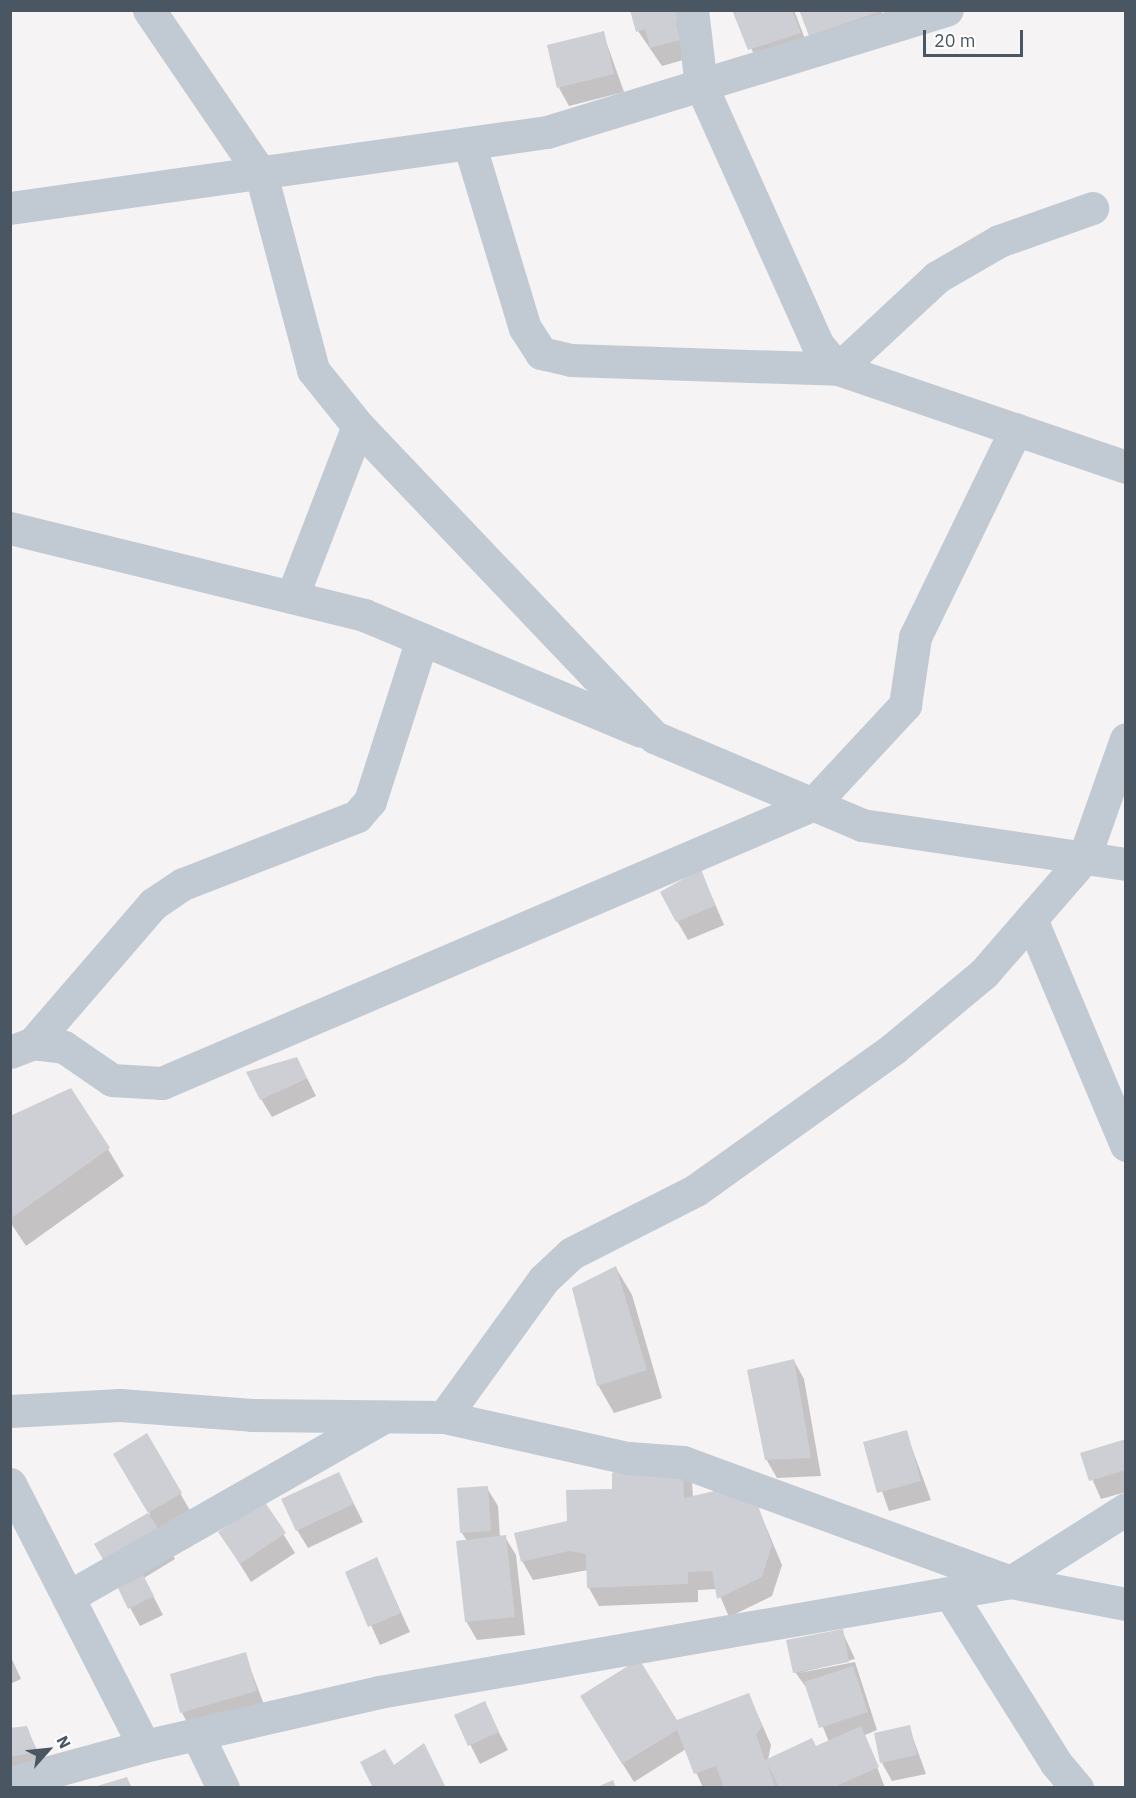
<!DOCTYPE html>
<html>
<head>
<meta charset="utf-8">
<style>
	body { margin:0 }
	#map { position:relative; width:1136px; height:1798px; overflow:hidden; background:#f5f3f3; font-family:"IBM Plex Sans",sans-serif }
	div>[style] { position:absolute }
	.shadow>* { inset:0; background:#0003 }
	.building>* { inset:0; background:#cdcfd5 }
	.minor>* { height:33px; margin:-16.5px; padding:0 16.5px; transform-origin:16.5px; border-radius:16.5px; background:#c1cad2 }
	span { translate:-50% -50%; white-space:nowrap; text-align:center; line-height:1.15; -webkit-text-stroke:4.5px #fff; paint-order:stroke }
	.frame { position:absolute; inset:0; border:12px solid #4a5661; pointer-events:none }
	.north { position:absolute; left:18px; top:1720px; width:60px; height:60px; -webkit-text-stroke:4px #fff; paint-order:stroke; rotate:63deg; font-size:16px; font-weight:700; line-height:24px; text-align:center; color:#4a5661 }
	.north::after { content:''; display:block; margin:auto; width:21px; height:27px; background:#4a5661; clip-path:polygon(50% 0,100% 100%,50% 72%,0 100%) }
	.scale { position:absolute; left:923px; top:30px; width:100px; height:27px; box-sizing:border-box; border:3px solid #4a5661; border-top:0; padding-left:8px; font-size:18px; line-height:21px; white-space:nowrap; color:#4a5661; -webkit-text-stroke:4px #fff; paint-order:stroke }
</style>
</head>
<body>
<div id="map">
	<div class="shadow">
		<i style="clip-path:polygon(687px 10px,690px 58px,662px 66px,638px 31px)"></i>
		<i style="clip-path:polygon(733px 10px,794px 10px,810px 52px,760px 67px)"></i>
		<i style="clip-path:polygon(801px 10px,881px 10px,888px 31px,820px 54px)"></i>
		<i style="clip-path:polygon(603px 33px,624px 92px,569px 106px,559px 88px)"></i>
		<i style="clip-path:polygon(701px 871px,724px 925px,688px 940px,677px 921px)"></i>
		<i style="clip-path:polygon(307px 1078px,316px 1096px,272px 1117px,261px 1099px)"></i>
		<i style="clip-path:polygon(10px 1118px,108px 1149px,124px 1176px,26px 1246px,10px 1222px)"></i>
		<i style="clip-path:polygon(616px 1268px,632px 1295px,662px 1398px,614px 1413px,598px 1385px)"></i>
		<i style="clip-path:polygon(794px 1361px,804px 1379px,821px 1476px,777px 1478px,766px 1459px)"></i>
		<i style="clip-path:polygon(906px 1432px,931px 1500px,889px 1511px,865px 1443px)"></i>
		<i style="clip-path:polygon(146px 1435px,191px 1512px,165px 1541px,175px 1559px,144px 1578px,163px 1615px,140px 1626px,96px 1545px,150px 1514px,115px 1454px)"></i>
		<i style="clip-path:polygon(1126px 1440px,1126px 1492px,1101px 1499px,1081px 1454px)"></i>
		<i style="clip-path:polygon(682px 1464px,692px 1482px,693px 1498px,754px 1498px,782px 1565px,772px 1596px,729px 1617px,717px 1589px,698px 1590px,698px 1602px,599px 1606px,589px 1588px,588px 1570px,533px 1580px,522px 1561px,569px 1522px,614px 1490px)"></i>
		<i style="clip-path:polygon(339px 1474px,363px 1522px,308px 1548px,297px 1530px)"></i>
		<i style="clip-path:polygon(487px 1488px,498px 1506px,500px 1538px,505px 1537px,516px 1555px,525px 1635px,477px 1640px,466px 1621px,467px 1541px,462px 1533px)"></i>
		<i style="clip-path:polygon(264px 1503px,295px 1553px,251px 1582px,220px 1532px)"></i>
		<i style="clip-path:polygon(377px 1559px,410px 1632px,380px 1645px,347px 1572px)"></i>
		<i style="clip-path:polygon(842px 1631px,855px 1659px,799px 1673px,855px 1662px,877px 1730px,865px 1735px,885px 1788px,703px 1788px,686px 1749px,634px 1782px,592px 1715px,676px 1721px,749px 1695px,771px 1745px,768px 1760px,816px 1747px,829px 1742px,808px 1690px,795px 1672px)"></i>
		<i style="clip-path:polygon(245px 1654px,266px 1710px,192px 1731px,182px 1713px)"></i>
		<i style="clip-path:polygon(10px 1655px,21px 1679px,10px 1684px)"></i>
		<i style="clip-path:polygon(484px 1703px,508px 1750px,480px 1764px,456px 1716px)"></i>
		<i style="clip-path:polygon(26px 1727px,47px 1771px,10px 1777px,10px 1730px)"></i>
		<i style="clip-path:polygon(909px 1727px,926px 1774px,892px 1781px,882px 1763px)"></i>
	</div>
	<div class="building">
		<i style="clip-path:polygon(630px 10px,682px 10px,685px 19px,676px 22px,680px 40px,650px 48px,645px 29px,636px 32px)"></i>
		<i style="clip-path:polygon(732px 10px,792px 10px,801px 33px,748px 50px)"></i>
		<i style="clip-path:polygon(799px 10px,881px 10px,881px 11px,809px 36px)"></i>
		<i style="clip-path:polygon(604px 31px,614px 74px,557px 88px,547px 45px)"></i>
		<i style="clip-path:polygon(701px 869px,715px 906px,676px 922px,660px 892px)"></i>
		<i style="clip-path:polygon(297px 1057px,307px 1078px,260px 1100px,246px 1072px)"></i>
		<i style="clip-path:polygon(71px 1088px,110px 1148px,10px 1219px,10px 1116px)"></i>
		<i style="clip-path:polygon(616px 1266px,647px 1370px,597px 1386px,572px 1288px)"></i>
		<i style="clip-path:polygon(794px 1359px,811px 1458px,765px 1460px,747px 1370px)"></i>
		<i style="clip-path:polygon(907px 1430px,921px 1481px,877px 1493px,863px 1442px)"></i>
		<i style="clip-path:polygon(147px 1433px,182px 1493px,148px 1513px,113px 1454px)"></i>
		<i style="clip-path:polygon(1126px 1439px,1126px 1470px,1089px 1481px,1080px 1453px)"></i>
		<i style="clip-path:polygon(683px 1462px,684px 1498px,723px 1489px,755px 1497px,772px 1545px,762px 1577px,717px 1599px,712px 1571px,688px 1572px,688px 1584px,587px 1588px,586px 1554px,569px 1551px,521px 1562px,514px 1533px,567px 1521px,566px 1490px,612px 1489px,612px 1473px,629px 1464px)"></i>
		<i style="clip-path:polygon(339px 1472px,354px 1504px,296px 1531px,281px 1499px)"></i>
		<i style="clip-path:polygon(488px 1486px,491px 1531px,460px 1533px,457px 1488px)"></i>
		<i style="clip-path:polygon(264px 1501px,286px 1533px,240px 1564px,218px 1532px)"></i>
		<i style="clip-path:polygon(148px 1513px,166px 1540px,111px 1573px,94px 1544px)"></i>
		<i style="clip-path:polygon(506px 1535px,515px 1617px,465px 1622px,456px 1541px)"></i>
		<i style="clip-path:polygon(377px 1557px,401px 1613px,368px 1627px,345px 1572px)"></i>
		<i style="clip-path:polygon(143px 1575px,154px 1596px,128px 1609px,118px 1588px)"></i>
		<i style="clip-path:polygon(843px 1629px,849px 1662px,793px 1673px,786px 1640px)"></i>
		<i style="clip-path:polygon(246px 1652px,257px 1691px,180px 1713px,170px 1674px)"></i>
		<i style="clip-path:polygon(639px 1659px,677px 1720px,749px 1693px,762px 1726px,756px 1735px,765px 1760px,812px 1738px,816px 1746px,861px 1726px,879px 1767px,832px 1788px,779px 1788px,767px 1763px,776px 1788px,724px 1788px,716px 1766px,694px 1774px,677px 1730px,622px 1764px,580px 1696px)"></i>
		<i style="clip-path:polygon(853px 1666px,868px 1712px,819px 1728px,804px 1682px)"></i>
		<i style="clip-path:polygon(485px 1701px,499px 1732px,468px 1746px,454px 1715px)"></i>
		<i style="clip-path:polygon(910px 1725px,917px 1755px,880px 1763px,874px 1733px)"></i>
		<i style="clip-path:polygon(27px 1726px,37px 1752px,10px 1757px,10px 1728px)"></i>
		<i style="clip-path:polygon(424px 1743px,446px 1788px,373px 1788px,360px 1762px,385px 1749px,394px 1765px)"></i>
		<i style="clip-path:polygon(127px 1777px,132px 1788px,94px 1788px,94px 1787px)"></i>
		<i style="clip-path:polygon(613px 1780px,616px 1788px,595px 1788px)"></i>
	</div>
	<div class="minor">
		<i style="left:149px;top:10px;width:199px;rotate:55.7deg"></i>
		<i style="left:261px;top:174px;width:203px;rotate:75.1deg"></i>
		<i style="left:313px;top:370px;width:72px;rotate:51.2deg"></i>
		<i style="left:358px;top:426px;width:429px;rotate:46.4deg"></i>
		<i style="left:654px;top:737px;width:226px;rotate:22.9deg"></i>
		<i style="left:862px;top:825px;width:267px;rotate:8.4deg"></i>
		<i style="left:692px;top:10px;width:76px;rotate:83.2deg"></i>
		<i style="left:701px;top:85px;width:285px;rotate:65.8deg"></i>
		<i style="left:818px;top:345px;width:31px;rotate:50deg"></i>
		<i style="left:838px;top:369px;width:304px;rotate:18.8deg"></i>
		<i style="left:469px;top:143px;width:193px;rotate:73.2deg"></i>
		<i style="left:525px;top:328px;width:30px;rotate:57deg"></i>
		<i style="left:541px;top:353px;width:31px;rotate:13deg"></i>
		<i style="left:571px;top:360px;width:267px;rotate:1.9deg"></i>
		<i style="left:838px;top:369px;width:135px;rotate:-42.9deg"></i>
		<i style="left:937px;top:277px;width:72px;rotate:-30.1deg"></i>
		<i style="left:999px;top:241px;width:99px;rotate:-19.5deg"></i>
		<i style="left:10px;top:208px;width:542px;rotate:-8.06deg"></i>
		<i style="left:547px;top:132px;width:418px;rotate:-17deg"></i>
		<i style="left:10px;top:528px;width:365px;rotate:13.8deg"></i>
		<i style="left:364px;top:615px;width:300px;rotate:22.7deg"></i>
		<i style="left:292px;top:597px;width:183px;rotate:-68.9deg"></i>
		<i style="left:1031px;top:919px;width:245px;rotate:67.2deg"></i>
		<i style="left:33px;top:1043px;width:31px;rotate:7deg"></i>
		<i style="left:64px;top:1047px;width:58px;rotate:34.5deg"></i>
		<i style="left:112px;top:1080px;width:50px;rotate:3.4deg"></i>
		<i style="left:162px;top:1083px;width:707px;rotate:-23.16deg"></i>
		<i style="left:812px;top:805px;width:137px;rotate:-47.1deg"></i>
		<i style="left:905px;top:705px;width:69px;rotate:-81.6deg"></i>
		<i style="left:915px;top:637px;width:231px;rotate:-64.1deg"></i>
		<i style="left:10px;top:1052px;width:25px;rotate:-21deg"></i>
		<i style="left:33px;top:1043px;width:184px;rotate:-49.2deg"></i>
		<i style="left:153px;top:904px;width:36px;rotate:-34deg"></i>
		<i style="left:183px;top:884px;width:187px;rotate:-21.3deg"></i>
		<i style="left:357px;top:816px;width:20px;rotate:-49deg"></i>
		<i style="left:370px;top:801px;width:170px;rotate:-72.2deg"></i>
		<i style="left:10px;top:1411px;width:110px;rotate:-3.1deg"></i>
		<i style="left:120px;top:1405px;width:132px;rotate:4.3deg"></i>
		<i style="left:252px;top:1415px;width:192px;rotate:0.6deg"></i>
		<i style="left:444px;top:1417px;width:189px;rotate:12.6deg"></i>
		<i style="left:628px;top:1458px;width:55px;rotate:4.2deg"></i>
		<i style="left:683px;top:1462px;width:349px;rotate:20.1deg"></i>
		<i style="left:1011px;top:1582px;width:117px;rotate:10.8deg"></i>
		<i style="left:444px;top:1417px;width:170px;rotate:-54.1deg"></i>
		<i style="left:544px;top:1279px;width:38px;rotate:-43deg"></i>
		<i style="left:572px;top:1253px;width:139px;rotate:-26.9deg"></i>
		<i style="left:696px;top:1190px;width:244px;rotate:-35.6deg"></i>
		<i style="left:894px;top:1048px;width:117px;rotate:-39.8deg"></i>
		<i style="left:984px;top:973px;width:152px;rotate:-49deg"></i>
		<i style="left:1084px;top:858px;width:126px;rotate:-70.6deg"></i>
		<i style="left:10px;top:1484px;width:294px;rotate:62.9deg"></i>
		<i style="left:950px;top:1594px;width:199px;rotate:57.9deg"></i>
		<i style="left:1056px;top:1763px;width:33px;rotate:50deg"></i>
		<i style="left:68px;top:1597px;width:364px;rotate:-29.7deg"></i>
		<i style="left:197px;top:1734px;width:60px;rotate:64.3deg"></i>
		<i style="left:10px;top:1783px;width:139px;rotate:-15.4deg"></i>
		<i style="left:144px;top:1746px;width:241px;rotate:-12.9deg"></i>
		<i style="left:379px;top:1692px;width:642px;rotate:-9.87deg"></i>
		<i style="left:1011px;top:1582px;width:136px;rotate:-32.4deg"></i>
	</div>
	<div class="frame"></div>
	<div class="north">N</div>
	<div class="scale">20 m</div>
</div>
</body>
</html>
